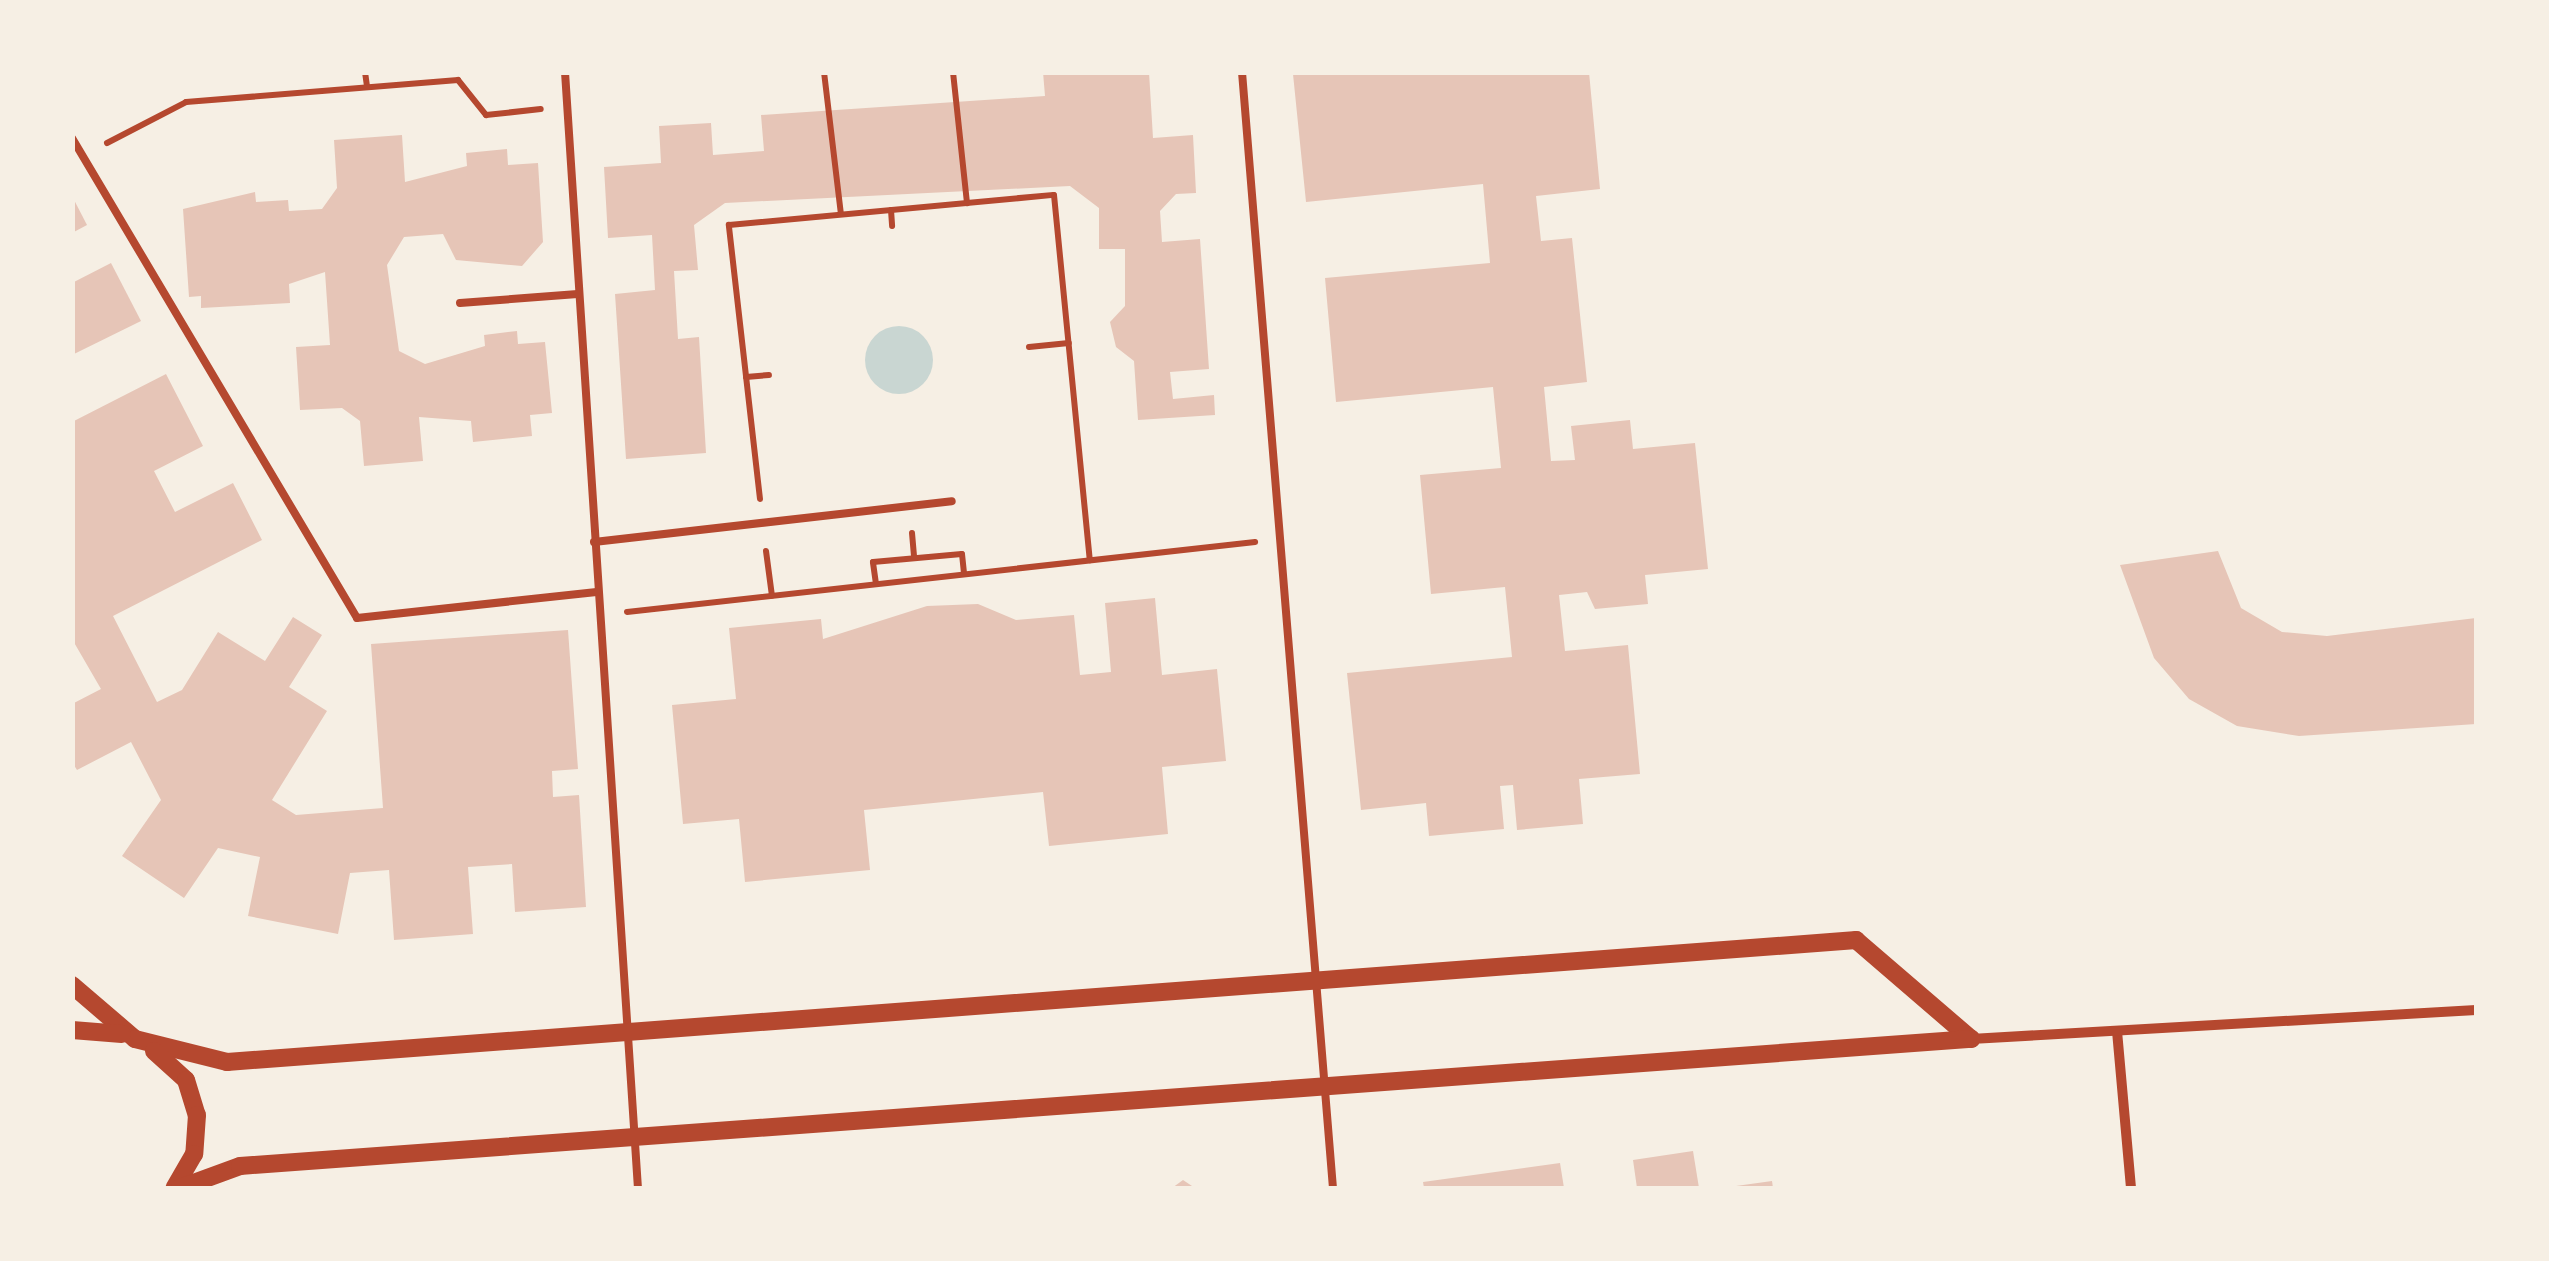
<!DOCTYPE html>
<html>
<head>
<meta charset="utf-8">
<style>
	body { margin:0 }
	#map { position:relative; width:2549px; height:1261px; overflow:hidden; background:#f6efe4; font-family:"Asap Condensed",sans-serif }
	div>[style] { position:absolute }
	.water>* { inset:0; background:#c9d6d2 }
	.round { border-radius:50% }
	.building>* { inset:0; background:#e6c5b7 }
	.path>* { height:6px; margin:-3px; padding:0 3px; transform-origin:3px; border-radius:3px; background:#b5482f }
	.service>* { height:8px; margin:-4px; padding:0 4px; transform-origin:4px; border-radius:4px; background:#b5482f }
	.minor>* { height:10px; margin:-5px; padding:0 5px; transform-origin:5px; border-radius:5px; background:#b5482f }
	.tertiary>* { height:18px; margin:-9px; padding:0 9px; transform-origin:9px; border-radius:9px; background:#b5482f }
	span { translate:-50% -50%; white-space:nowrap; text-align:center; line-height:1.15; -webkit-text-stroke:10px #f6efe4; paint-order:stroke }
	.frame { position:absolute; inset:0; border:75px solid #f6efe4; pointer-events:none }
</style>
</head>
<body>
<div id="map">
	<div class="water">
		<i class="round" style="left:865px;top:326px;width:68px;height:68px"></i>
	</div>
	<div class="building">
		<i style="clip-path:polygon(1043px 72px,1149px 72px,1153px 138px,1193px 135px,1196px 193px,1176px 194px,1160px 211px,1162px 242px,1200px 239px,1209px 369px,1170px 372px,1173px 399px,1214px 395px,1215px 415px,1138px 420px,1134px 361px,1116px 347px,1110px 322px,1125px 306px,1125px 249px,1099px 249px,1099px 208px,1070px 186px,725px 203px,694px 225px,698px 270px,674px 271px,678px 339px,699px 337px,706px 453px,626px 459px,615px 294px,655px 290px,652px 235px,608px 238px,604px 167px,661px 163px,659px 126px,711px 123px,713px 155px,764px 151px,761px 115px,1045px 96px)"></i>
		<i style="clip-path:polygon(1589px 72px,1600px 189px,1536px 196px,1541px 241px,1572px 238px,1587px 382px,1544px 387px,1551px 461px,1575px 460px,1571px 426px,1630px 420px,1633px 449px,1695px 443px,1708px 569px,1645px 575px,1648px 604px,1595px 609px,1587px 592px,1559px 595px,1565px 651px,1628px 645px,1640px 774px,1579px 779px,1583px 824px,1517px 830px,1513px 785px,1500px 786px,1504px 829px,1429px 836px,1426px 803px,1361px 810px,1347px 673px,1512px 657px,1505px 587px,1431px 594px,1420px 475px,1501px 468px,1493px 387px,1336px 402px,1325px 278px,1490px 263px,1483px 184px,1306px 202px,1293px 74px)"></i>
		<i style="clip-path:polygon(402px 135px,405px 182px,467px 166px,466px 153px,507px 149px,508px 165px,538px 163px,543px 242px,522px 266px,456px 260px,443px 234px,404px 237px,387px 265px,399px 351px,425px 364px,485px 346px,484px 335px,517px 331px,518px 344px,545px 342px,552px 413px,530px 415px,532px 436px,473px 442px,471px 421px,419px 417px,423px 461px,364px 466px,360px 421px,342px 408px,300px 410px,296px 347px,330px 345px,325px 272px,289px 284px,290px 303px,201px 308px,201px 296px,189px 297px,183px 209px,255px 192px,256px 202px,288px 200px,289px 211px,322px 209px,337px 188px,334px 140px)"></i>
		<i style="clip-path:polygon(72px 196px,87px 225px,72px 233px)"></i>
		<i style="clip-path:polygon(111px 263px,141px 321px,72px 355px,72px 283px)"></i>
		<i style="clip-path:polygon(166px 374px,203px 446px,154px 471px,175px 512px,233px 483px,262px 540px,113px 616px,157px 702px,182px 690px,218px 632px,265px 661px,293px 617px,322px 635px,289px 687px,327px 711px,272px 800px,296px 815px,383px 808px,371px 644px,568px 630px,578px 769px,552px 771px,553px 797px,579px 795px,586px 907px,515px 912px,512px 864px,468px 867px,473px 934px,394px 940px,389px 870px,350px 873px,338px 934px,248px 916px,260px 857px,218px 848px,184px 898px,122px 856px,161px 800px,131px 742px,77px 770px,72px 762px,72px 704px,101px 689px,72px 639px,72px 422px)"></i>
		<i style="clip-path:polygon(2218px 551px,2241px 608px,2282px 632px,2327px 636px,2476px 618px,2476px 724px,2299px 736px,2237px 726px,2189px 699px,2154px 658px,2120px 565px)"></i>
		<i style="clip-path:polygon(1155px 598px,1162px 675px,1217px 669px,1226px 761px,1162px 767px,1168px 834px,1049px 846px,1043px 792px,864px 810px,870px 870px,745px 882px,739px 819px,683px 824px,672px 705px,736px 699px,729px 628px,821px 619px,823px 639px,927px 606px,978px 604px,1016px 620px,1074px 615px,1080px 675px,1111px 672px,1105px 603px)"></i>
		<i style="clip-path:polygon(1693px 1151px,1699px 1188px,1637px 1188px,1633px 1160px)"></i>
		<i style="clip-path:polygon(1560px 1163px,1564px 1188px,1424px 1188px,1423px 1182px)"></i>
		<i style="clip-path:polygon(1183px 1180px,1195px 1188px,1172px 1188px)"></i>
		<i style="clip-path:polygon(1772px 1181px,1773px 1188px,1737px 1188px,1736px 1186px)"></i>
	</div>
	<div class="path">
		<i style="left:365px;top:72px;width:15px;rotate:82deg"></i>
		<i style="left:824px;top:72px;width:143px;rotate:83.2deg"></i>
		<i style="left:953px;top:72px;width:132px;rotate:83.9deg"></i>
		<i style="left:107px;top:143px;width:89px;rotate:-27.4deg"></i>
		<i style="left:186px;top:102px;width:273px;rotate:-4.6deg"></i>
		<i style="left:458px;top:80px;width:45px;rotate:51.3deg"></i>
		<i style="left:486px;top:115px;width:55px;rotate:-6.2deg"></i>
		<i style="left:891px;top:210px;width:16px;rotate:86deg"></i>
		<i style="left:1029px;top:347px;width:40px;rotate:-5.7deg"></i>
		<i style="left:746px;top:377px;width:23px;rotate:-5deg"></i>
		<i style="left:760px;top:499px;width:276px;rotate:-96.5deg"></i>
		<i style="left:729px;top:225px;width:326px;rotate:-5.3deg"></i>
		<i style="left:1054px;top:195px;width:367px;rotate:84.4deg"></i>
		<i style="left:912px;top:533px;width:25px;rotate:85deg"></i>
		<i style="left:766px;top:551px;width:45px;rotate:82.4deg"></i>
		<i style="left:876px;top:584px;width:22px;rotate:-98deg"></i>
		<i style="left:873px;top:562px;width:89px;rotate:-5.1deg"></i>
		<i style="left:962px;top:554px;width:20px;rotate:84deg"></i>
		<i style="left:627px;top:612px;width:632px;rotate:-6.36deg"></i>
	</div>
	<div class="service">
		<i style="left:565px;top:72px;width:1118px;rotate:86.26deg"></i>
		<i style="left:1242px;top:72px;width:1120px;rotate:85.34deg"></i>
		<i style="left:72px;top:138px;width:558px;rotate:59.3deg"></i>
		<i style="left:357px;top:618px;width:241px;rotate:-6.2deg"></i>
		<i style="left:460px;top:303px;width:118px;rotate:-4.4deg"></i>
		<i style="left:594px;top:542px;width:360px;rotate:-6.5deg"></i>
	</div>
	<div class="minor">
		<i style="left:2117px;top:1031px;width:158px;rotate:84.9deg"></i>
		<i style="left:1971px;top:1039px;width:506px;rotate:-3.29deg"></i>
	</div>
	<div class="tertiary">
		<i style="left:72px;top:985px;width:83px;rotate:40.6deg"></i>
		<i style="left:135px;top:1039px;width:95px;rotate:14deg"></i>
		<i style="left:227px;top:1062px;width:1634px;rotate:-4.28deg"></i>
		<i style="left:1856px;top:940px;width:152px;rotate:40.7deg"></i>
		<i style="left:72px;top:1030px;width:50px;rotate:4.6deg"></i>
		<i style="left:154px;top:1051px;width:43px;rotate:42.2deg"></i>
		<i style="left:186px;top:1080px;width:37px;rotate:73deg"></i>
		<i style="left:197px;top:1115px;width:39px;rotate:94deg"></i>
		<i style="left:194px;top:1154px;width:39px;rotate:120deg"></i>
		<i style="left:180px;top:1188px;width:64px;rotate:-20.1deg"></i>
		<i style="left:240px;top:1166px;width:1736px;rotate:-4.2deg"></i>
	</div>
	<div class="frame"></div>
</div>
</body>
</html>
